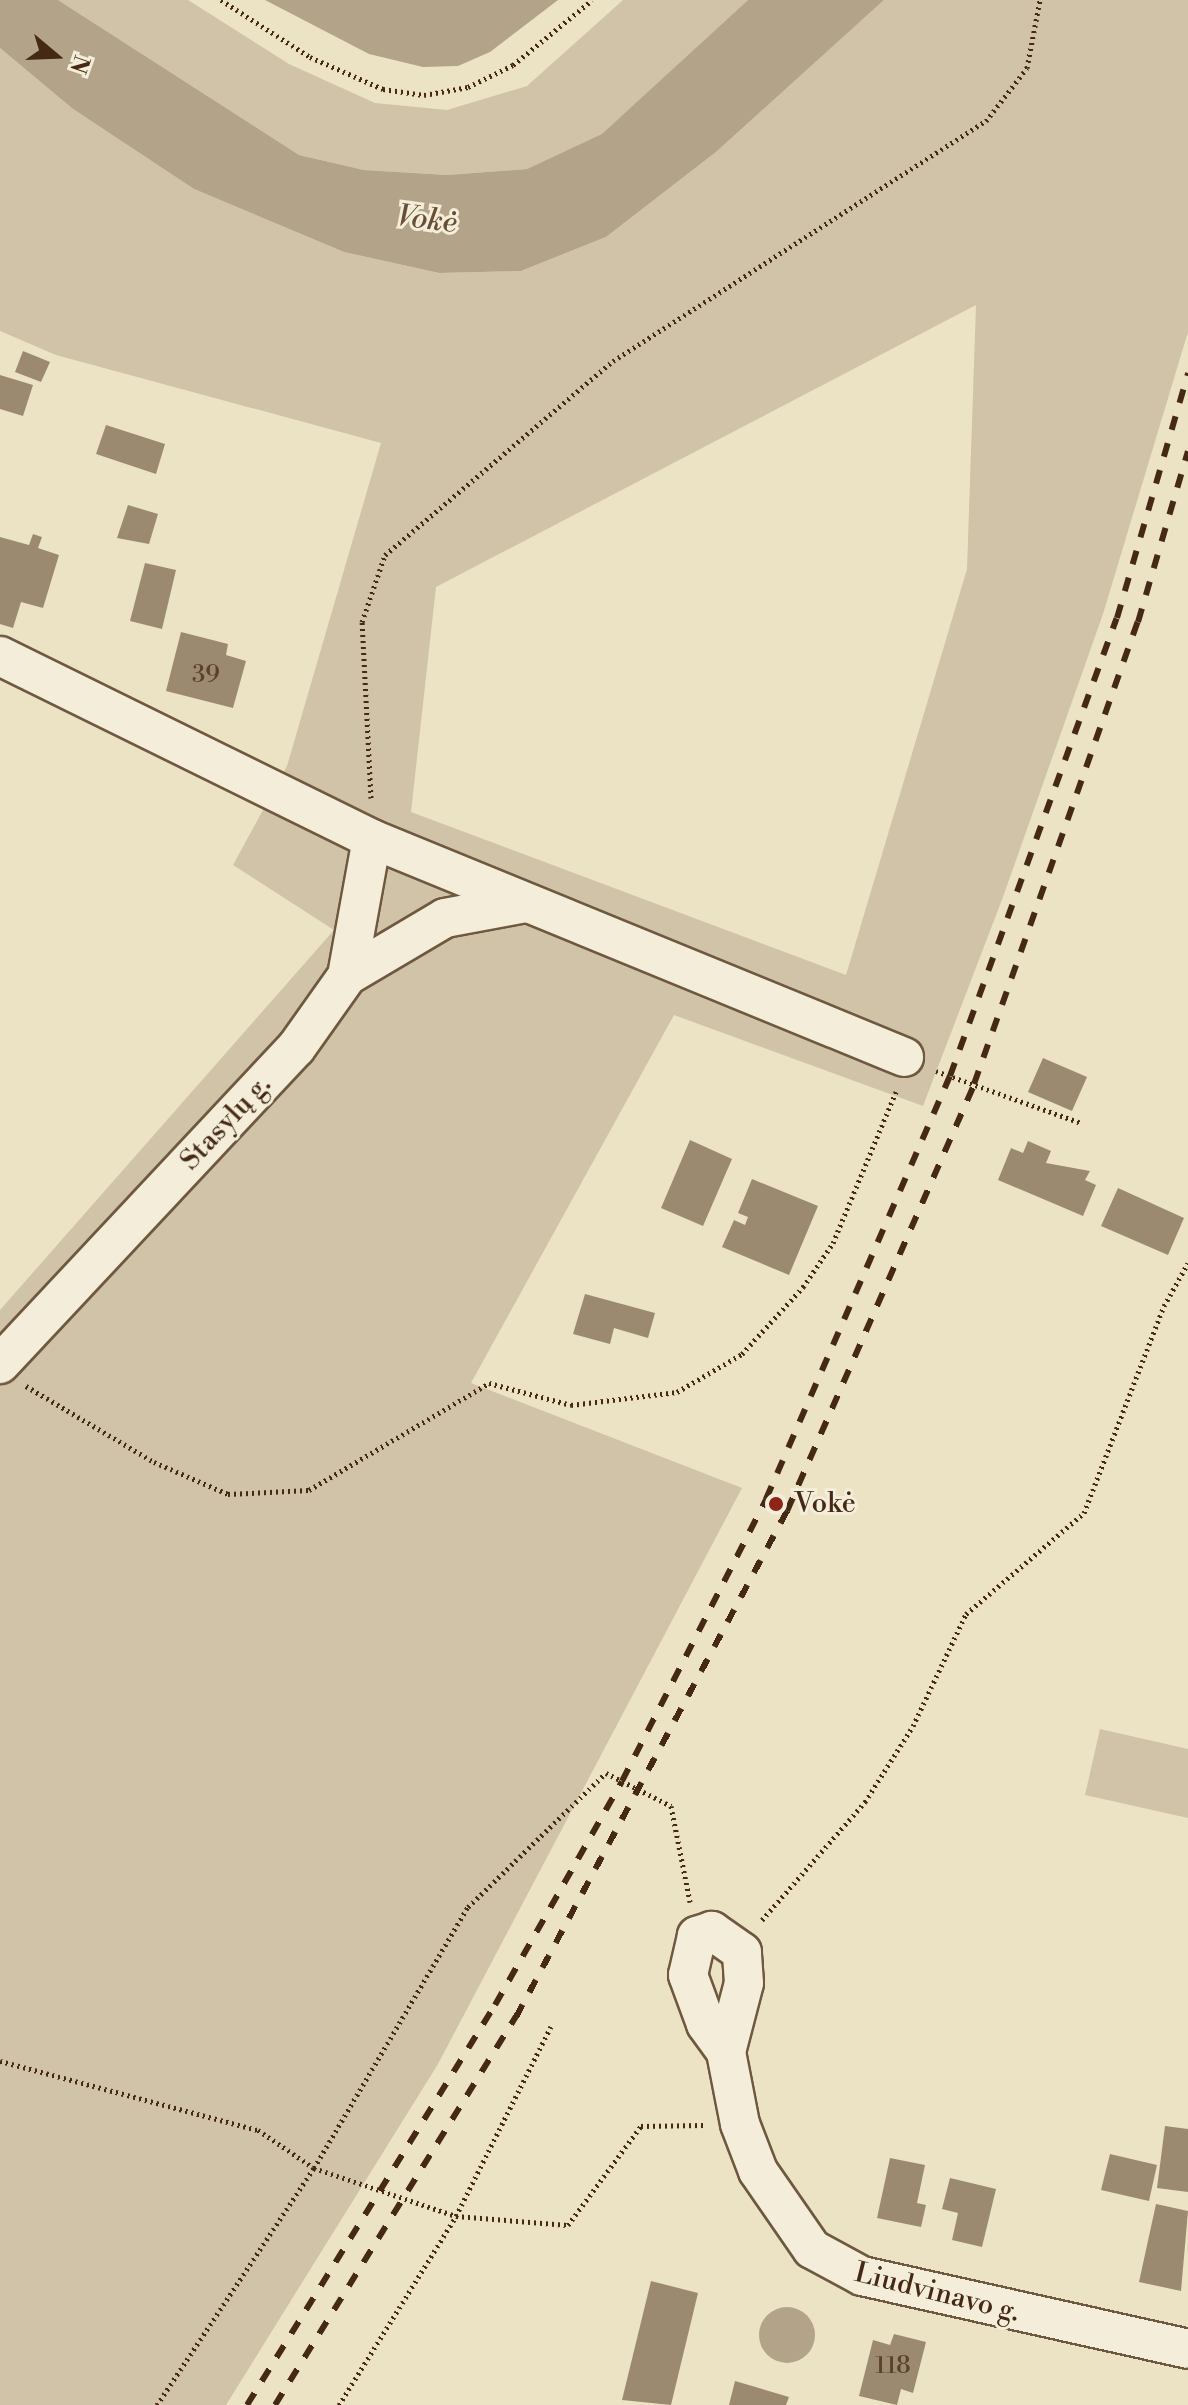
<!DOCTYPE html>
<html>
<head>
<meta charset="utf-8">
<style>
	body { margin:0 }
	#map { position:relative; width:1188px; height:2405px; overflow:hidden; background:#ece3c5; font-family:"Libre Bodoni",serif }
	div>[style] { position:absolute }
	.green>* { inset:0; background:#d0c3a7 }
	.water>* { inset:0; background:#b3a489 }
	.round { border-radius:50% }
	.building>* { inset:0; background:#9c8a70 }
	.path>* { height:5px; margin-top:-2.5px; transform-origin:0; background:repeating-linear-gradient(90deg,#452914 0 2px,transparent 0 6px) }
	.roads { filter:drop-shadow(2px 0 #6f5840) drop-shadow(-2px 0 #6f5840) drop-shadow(0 2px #6f5840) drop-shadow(0 -2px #6f5840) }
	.street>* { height:38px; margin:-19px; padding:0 19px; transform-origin:19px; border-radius:19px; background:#f3edd9 }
	.rail>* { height:6px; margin-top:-3px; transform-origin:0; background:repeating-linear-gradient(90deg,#452914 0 14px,transparent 0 28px) }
	.dots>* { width:22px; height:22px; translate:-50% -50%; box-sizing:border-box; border:4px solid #f3edd9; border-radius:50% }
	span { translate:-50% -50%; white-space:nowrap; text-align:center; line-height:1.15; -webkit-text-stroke:6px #f3edd9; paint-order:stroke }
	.number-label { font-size:24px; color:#5b412b }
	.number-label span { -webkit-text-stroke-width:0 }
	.street-label { font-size:28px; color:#452914 }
	.poi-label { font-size:28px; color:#452914 }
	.left { translate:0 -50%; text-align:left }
	.water-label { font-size:30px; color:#664e37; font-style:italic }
	.north { position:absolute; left:16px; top:16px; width:80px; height:80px; -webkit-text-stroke:6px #f3edd9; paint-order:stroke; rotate:109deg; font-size:22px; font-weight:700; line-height:32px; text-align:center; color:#452914 }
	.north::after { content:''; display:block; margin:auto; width:28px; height:36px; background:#452914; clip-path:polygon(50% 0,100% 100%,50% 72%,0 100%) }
</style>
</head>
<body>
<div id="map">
	<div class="green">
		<i style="clip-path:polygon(58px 0,188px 0,289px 64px,375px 103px,447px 110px,527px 86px,623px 0,748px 0,603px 134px,527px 169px,447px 175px,364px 170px,299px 155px)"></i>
		<i style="clip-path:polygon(evenodd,884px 0,1188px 0,1188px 332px,1103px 614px,1003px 897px,923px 1106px,674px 1015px,471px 1383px,742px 1488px,438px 2064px,226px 2405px,0 2405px,0 1310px,334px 930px,233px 865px,287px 766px,381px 443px,56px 355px,0 331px,0 48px,73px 109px,194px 189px,344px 252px,439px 273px,521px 271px,606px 237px,716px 152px,884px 0,976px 305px,967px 569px,846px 975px,411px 812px,436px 587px,976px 305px)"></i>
		<i style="clip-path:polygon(1100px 1729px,1188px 1749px,1188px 1818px,1085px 1795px)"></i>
	</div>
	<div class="water">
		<i style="clip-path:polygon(0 0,58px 0,299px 155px,364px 170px,447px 175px,527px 169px,602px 134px,748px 0,884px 0,716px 152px,606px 237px,521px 271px,439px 273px,344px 252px,194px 189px,73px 109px,0 48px)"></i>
		<i style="clip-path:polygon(265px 0,558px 0,490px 52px,458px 66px,423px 67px,369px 54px)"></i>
		<i class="round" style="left:759px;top:2307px;width:56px;height:56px"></i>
	</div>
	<div class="building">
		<i style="clip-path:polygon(23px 351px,50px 362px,41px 382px,15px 372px)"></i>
		<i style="clip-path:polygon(0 375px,33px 385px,23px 416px,0 409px)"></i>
		<i style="clip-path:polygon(106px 425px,165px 444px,156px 474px,96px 454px)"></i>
		<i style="clip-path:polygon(128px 505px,158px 514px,149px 544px,117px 538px)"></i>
		<i style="clip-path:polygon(33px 534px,42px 537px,38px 548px,59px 555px,43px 608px,21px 602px,13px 628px,0 624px,0 537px,29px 545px)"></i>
		<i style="clip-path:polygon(145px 563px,176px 570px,162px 629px,130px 621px)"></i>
		<i style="clip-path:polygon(181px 632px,228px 644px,226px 655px,246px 661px,233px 708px,166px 691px)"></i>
		<i style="clip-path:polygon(1043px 1058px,1087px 1077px,1072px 1111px,1028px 1092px)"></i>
		<i style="clip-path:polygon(690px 1140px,732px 1159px,703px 1226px,661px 1208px)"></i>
		<i style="clip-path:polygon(1028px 1141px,1051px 1151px,1046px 1163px,1090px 1171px,1085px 1180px,1096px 1185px,1083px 1216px,998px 1180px,1011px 1148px,1023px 1153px)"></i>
		<i style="clip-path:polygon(752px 1179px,818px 1206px,789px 1275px,722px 1247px,734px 1220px,745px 1225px,748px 1217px,738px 1213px)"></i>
		<i style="clip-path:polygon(1118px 1188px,1184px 1218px,1168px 1255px,1101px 1226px)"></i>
		<i style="clip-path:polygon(585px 1294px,655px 1313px,648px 1338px,614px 1328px,610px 1344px,573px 1334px)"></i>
		<i style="clip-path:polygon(1165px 2126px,1188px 2129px,1188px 2192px,1157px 2188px)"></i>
		<i style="clip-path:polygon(1110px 2154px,1157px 2165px,1149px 2201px,1101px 2190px)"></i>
		<i style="clip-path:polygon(890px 2158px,925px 2165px,917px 2203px,926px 2205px,921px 2227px,877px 2218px)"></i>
		<i style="clip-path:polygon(950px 2178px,996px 2189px,982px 2247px,952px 2240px,958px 2213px,942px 2209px)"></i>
		<i style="clip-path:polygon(1156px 2204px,1188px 2211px,1181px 2291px,1139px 2282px)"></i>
		<i style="clip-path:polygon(651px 2281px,698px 2293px,671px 2405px,622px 2400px)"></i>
		<i style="clip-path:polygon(894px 2334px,926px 2342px,913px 2393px,901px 2389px,897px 2405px,859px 2396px,873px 2340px,890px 2345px)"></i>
		<i style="clip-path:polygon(735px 2381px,789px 2397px,786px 2405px,729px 2405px)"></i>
	</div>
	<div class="path">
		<i style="left:221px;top:0;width:106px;rotate:32.6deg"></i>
		<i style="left:310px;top:57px;width:80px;rotate:23.7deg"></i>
		<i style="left:383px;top:89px;width:41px;rotate:8.3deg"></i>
		<i style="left:424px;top:95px;width:45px;rotate:-10.3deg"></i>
		<i style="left:468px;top:87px;width:50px;rotate:-26.1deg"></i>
		<i style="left:513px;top:65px;width:102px;rotate:-39.4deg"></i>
		<i style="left:371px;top:798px;width:176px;rotate:-92.9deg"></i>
		<i style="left:362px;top:622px;width:71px;rotate:-71.1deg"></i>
		<i style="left:385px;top:555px;width:299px;rotate:-40.4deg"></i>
		<i style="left:613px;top:361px;width:444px;rotate:-32.8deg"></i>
		<i style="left:986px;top:121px;width:67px;rotate:-52.3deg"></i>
		<i style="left:1027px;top:68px;width:69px;rotate:-79.2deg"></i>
		<i style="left:936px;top:1071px;width:154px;rotate:19.7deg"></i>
		<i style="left:26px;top:1386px;width:149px;rotate:30.7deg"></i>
		<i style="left:154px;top:1462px;width:81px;rotate:23.4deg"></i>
		<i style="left:228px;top:1494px;width:81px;rotate:-2.8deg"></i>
		<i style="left:309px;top:1490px;width:209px;rotate:-30.7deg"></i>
		<i style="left:489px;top:1383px;width:85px;rotate:15deg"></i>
		<i style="left:571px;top:1405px;width:107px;rotate:-7deg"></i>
		<i style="left:677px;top:1392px;width:75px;rotate:-30.3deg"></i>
		<i style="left:742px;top:1354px;width:91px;rotate:-47.7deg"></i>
		<i style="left:803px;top:1287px;width:53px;rotate:-55.7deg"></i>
		<i style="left:833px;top:1243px;width:164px;rotate:-67.4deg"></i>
		<i style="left:762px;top:1920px;width:157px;rotate:-48.9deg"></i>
		<i style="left:865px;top:1802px;width:90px;rotate:-57.7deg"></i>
		<i style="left:913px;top:1726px;width:124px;rotate:-64.7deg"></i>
		<i style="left:966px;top:1614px;width:155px;rotate:-40.6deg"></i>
		<i style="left:1084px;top:1513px;width:222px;rotate:-68.9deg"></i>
		<i style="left:1164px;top:1306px;width:49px;rotate:-60.8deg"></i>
		<i style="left:0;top:2061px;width:267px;rotate:15deg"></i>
		<i style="left:258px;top:2130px;width:68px;rotate:34.2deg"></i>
		<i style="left:314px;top:2168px;width:150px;rotate:18.7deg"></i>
		<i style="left:456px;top:2216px;width:112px;rotate:4.6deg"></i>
		<i style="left:568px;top:2225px;width:123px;rotate:-53.6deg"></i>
		<i style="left:641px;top:2126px;width:63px;rotate:-0.9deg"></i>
		<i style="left:157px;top:2405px;width:284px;rotate:-56.5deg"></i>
		<i style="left:314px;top:2168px;width:303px;rotate:-59.5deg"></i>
		<i style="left:468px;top:1907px;width:192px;rotate:-44.2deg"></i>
		<i style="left:606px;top:1773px;width:73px;rotate:26.9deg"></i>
		<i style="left:671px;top:1806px;width:98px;rotate:78.8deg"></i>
		<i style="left:339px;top:2405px;width:222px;rotate:-58.2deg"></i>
		<i style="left:456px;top:2216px;width:212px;rotate:-63.4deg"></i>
	</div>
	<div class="roads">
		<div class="street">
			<i style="left:0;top:656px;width:415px;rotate:26.2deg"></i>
			<i style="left:372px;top:839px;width:575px;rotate:22.28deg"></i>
			<i style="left:347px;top:976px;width:114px;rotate:-30.6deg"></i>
			<i style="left:445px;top:918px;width:82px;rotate:-10.5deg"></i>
			<i style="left:0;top:1364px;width:433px;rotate:-46.9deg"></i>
			<i style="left:296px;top:1048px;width:88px;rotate:-54.7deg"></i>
			<i style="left:347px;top:976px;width:139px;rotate:-79.7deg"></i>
			<i style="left:726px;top:2052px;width:71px;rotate:-75.4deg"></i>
			<i style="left:744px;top:1983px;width:31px;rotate:-94deg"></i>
			<i style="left:742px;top:1952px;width:37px;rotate:-145deg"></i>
			<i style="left:712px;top:1931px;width:16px;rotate:162deg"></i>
			<i style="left:697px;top:1936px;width:40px;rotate:103deg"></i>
			<i style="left:688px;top:1975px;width:52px;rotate:69.8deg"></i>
			<i style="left:706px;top:2024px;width:34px;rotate:54deg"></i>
			<i style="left:726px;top:2052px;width:73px;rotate:79deg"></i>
			<i style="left:740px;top:2124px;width:50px;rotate:69deg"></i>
			<i style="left:758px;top:2171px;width:95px;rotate:55.3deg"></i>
			<i style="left:812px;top:2249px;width:57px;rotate:28.4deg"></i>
			<i style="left:862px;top:2276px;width:334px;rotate:12.6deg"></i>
		</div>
	</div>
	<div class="rail">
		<i style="left:247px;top:2405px;width:471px;rotate:-58.2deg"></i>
		<i style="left:495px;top:2005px;width:257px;rotate:-60.4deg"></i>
		<i style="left:622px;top:1781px;width:317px;rotate:-62.9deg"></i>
		<i style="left:766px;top:1499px;width:461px;rotate:-66.5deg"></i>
		<i style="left:950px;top:1076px;width:487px;rotate:-70deg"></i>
		<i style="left:1117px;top:618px;width:255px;rotate:-73.8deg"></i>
		<i style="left:275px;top:2405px;width:457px;rotate:-58.2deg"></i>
		<i style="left:516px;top:2017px;width:574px;rotate:-61.83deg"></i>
		<i style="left:787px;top:1511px;width:466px;rotate:-66.3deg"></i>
		<i style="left:974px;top:1084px;width:490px;rotate:-70.5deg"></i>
		<i style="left:1138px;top:622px;width:178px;rotate:-73.7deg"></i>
	</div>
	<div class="dots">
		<i style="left:776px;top:1504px;background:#8f2418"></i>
	</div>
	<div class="number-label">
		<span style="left:206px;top:676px">39</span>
		<span style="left:893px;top:2367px">118</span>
	</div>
	<div class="street-label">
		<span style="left:226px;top:1123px;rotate:-47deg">Stasylų g.</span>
		<span style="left:937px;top:2293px;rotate:14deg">Liudvinavo g.</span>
	</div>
	<div class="poi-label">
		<span class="left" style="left:794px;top:1504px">Vokė</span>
	</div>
	<div class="water-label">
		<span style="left:427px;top:220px;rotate:7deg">Vokė</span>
	</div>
	<div class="north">N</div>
</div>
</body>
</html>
